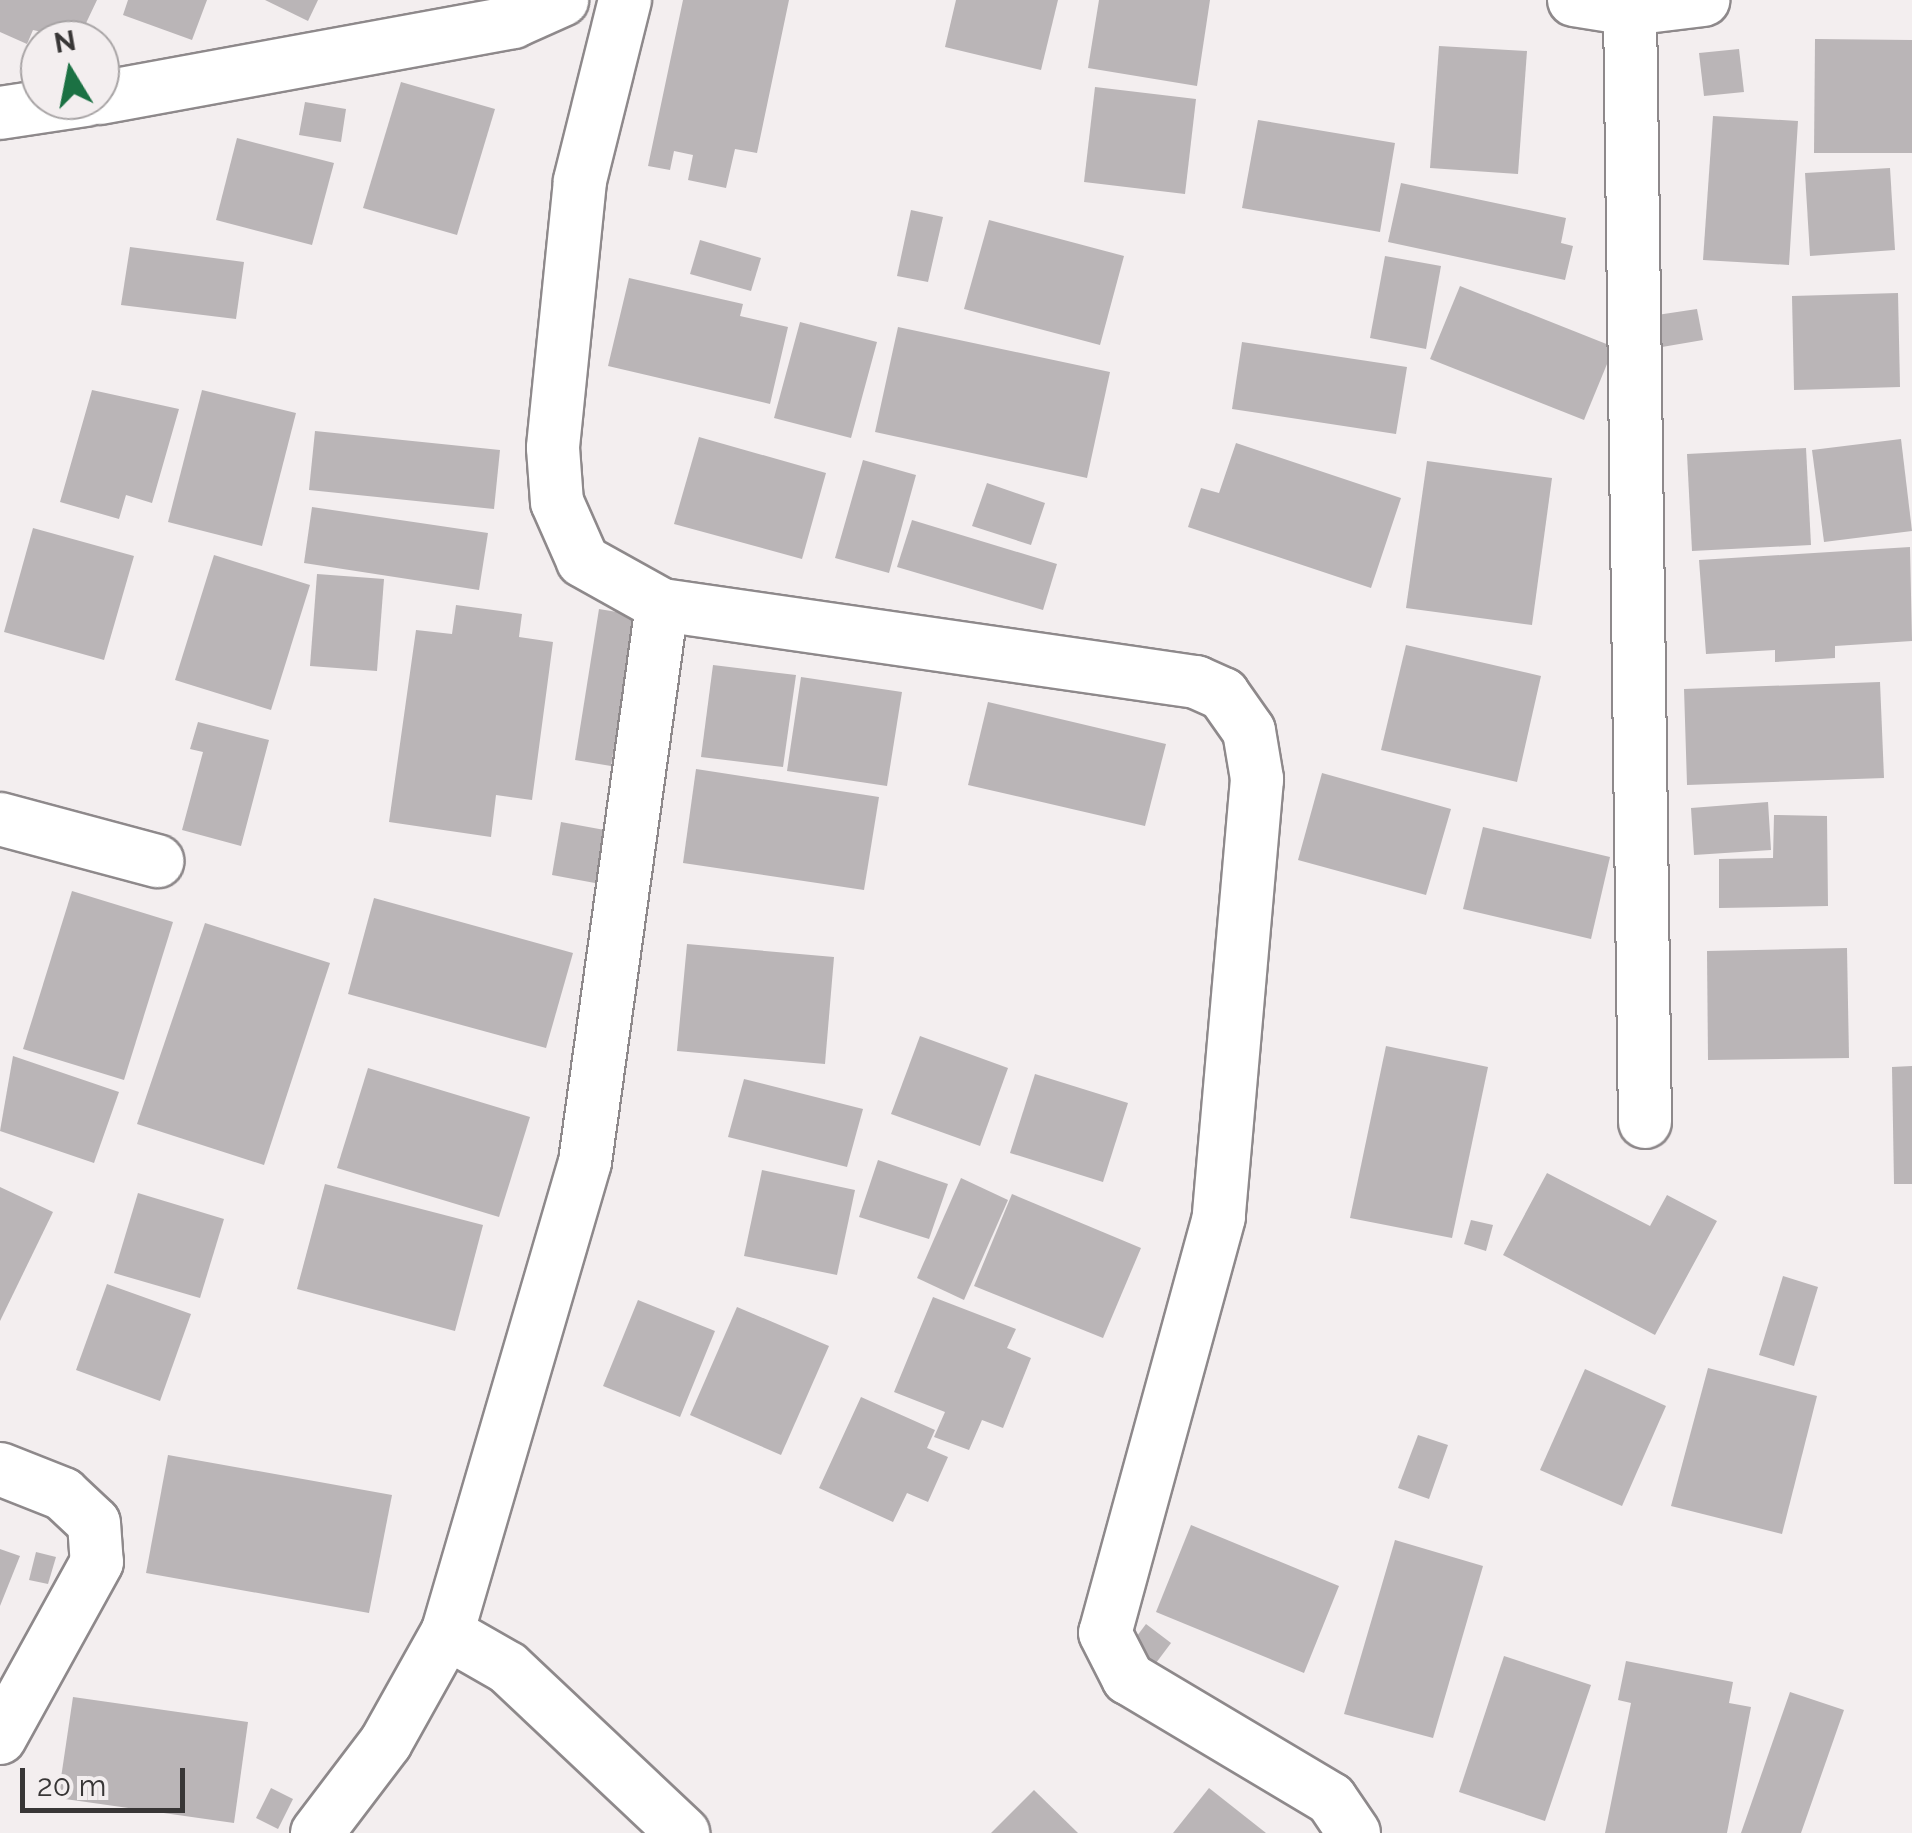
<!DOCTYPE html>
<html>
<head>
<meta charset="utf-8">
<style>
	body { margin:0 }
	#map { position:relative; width:1912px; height:1833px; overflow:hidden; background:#f3eeef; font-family:Raleway,sans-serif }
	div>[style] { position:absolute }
	.building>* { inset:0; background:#bab5b7 }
	.roads { filter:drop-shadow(2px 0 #8e898b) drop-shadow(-2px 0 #8e898b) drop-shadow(0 2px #8e898b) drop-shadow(0 -2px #8e898b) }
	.street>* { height:52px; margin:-26px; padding:0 26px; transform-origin:26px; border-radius:26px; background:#fff }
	span { translate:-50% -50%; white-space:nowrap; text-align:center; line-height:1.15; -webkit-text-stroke:10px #f3eeef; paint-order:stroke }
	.north { position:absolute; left:20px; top:20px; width:100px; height:100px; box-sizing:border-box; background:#f3eeef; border:2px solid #a8a4a5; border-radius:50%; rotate:350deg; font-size:28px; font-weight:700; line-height:40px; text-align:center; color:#383636 }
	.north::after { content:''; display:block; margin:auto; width:35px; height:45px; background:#1b7143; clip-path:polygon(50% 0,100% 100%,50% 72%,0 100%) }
	.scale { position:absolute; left:20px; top:1768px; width:165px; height:45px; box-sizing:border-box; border:5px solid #383636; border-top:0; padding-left:12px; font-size:30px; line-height:35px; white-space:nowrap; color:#383636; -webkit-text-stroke:8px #f3eeef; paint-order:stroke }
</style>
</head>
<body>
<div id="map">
	<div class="building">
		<i style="clip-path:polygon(0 0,97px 0,78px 40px,33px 30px,27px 44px,0 32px)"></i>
		<i style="clip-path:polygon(128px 0,207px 0,192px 40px,123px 15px)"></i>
		<i style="clip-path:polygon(265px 0,318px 0,308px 21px)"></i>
		<i style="clip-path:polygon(683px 0,789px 0,757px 153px,735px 149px,726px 188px,688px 180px,693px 155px,674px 151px,670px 170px,648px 166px)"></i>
		<i style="clip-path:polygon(956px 0,1058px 0,1041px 70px,945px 47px)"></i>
		<i style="clip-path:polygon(1099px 0,1210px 0,1197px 86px,1088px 68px)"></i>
		<i style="clip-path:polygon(1815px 39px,1912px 40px,1912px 153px,1814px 153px)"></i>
		<i style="clip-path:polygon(1439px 46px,1527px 51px,1518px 174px,1430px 168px)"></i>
		<i style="clip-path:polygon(1739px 49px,1744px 92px,1704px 96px,1699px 53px)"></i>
		<i style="clip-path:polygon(401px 82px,495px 109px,457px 235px,363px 208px)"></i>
		<i style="clip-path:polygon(1095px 87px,1196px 99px,1185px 194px,1084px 182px)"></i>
		<i style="clip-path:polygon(305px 102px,346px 109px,341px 142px,299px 135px)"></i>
		<i style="clip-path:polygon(1713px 116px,1798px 121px,1789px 265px,1703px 260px)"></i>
		<i style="clip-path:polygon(1258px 120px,1395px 143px,1380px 232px,1242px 208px)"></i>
		<i style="clip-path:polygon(237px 138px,334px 163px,312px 245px,216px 220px)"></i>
		<i style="clip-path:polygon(1890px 168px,1895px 250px,1810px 256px,1805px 173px)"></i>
		<i style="clip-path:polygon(1401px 183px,1566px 218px,1561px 243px,1573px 246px,1565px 280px,1388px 242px)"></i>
		<i style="clip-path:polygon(911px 210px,943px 217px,928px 282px,897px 276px)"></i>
		<i style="clip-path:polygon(989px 220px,1124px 256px,1100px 345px,964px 309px)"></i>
		<i style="clip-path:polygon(700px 240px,761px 258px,751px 291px,690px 274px)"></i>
		<i style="clip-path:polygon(130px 247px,244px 262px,236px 319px,121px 305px)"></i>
		<i style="clip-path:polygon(1385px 256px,1441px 266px,1426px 349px,1370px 338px)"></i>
		<i style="clip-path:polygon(629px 278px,743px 304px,740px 316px,788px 327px,770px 404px,608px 366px)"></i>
		<i style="clip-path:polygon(1460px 286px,1614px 347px,1584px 420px,1430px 359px)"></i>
		<i style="clip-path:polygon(1898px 293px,1900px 387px,1794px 390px,1792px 296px)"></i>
		<i style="clip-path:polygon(1697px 309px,1703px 340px,1662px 347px,1657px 315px)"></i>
		<i style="clip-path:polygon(800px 322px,877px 342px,851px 438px,774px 418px)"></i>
		<i style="clip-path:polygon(898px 327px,1110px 372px,1087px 478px,875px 432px)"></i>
		<i style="clip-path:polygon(1242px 342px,1407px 367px,1396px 434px,1232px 409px)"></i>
		<i style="clip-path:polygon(92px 390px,179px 409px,152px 503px,126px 495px,119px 519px,60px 502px)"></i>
		<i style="clip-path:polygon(202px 390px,296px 413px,262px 546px,168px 522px)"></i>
		<i style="clip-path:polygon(315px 431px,500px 450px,494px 509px,309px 490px)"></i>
		<i style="clip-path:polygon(699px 437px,826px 473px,802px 559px,674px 524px)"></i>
		<i style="clip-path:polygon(1901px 439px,1912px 531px,1824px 542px,1812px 450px)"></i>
		<i style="clip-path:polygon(1236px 443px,1401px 498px,1371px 588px,1188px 527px,1201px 488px,1219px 493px)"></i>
		<i style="clip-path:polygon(1806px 448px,1811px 545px,1692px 551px,1687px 454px)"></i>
		<i style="clip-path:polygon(863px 460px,916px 475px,889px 573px,835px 558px)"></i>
		<i style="clip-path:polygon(1427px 461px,1552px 478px,1532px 625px,1406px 608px)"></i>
		<i style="clip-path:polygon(987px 483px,1045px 503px,1031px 545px,972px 526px)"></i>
		<i style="clip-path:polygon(312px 507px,488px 533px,479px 590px,304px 563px)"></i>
		<i style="clip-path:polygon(912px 520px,1057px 564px,1043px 610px,897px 567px)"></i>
		<i style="clip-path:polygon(33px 528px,134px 556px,104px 660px,4px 632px)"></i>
		<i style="clip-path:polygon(1910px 547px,1912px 641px,1835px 646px,1835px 658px,1775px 662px,1775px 650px,1706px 654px,1699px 560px)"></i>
		<i style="clip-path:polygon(214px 555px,310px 585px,271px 710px,175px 680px)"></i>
		<i style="clip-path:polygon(317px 574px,384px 579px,377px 671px,310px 666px)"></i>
		<i style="clip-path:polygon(456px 605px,522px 614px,519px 637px,553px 642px,532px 800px,496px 795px,491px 837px,389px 822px,416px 630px,452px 634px)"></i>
		<i style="clip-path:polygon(599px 609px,635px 615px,611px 766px,575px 760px)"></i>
		<i style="clip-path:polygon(1406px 645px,1541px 676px,1517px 782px,1381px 750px)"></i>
		<i style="clip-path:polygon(713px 665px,796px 675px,783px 767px,701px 757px)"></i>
		<i style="clip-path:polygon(801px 677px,902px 692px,887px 786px,787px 771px)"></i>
		<i style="clip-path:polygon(1880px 682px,1884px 778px,1687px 785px,1684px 689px)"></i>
		<i style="clip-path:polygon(988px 702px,1166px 744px,1145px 826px,968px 785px)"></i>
		<i style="clip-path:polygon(198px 722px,269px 740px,241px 846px,182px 830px,203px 752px,190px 749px)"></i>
		<i style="clip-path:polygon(696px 769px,879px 797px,864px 890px,683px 863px)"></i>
		<i style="clip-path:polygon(1322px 773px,1451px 809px,1426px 895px,1298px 860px)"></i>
		<i style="clip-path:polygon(1768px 802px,1771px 850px,1694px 855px,1691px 808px)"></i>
		<i style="clip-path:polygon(1774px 815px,1827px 816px,1828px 906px,1719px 908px,1719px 859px,1773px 858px)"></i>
		<i style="clip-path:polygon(561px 822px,621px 833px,611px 886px,552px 875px)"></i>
		<i style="clip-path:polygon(1483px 827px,1610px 857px,1591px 939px,1463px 909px)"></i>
		<i style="clip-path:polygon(72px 891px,173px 922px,124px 1080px,23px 1049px)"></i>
		<i style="clip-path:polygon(374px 898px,573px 953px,546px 1048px,348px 994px)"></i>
		<i style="clip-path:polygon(205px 923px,330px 963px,264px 1165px,137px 1124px)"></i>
		<i style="clip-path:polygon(687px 944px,834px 957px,825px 1064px,677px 1051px)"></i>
		<i style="clip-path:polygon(1847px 948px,1849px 1058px,1708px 1060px,1707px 951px)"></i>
		<i style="clip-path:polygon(920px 1036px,1008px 1068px,980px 1146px,891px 1114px)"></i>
		<i style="clip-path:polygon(1386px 1046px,1488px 1067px,1452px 1238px,1350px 1218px)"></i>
		<i style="clip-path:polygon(13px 1056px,119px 1092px,94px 1163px,0 1131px)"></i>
		<i style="clip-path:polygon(1912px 1066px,1912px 1184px,1894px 1184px,1892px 1067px)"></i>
		<i style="clip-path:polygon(368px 1068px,530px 1117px,499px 1217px,337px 1168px)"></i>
		<i style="clip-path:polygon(1035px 1074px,1128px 1103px,1103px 1182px,1010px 1153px)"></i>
		<i style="clip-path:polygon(744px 1079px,863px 1109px,847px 1167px,728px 1137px)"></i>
		<i style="clip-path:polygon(878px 1160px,948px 1184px,929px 1239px,859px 1217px)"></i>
		<i style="clip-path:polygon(762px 1170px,855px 1190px,837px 1275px,744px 1256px)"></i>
		<i style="clip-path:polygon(1547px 1173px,1650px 1226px,1667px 1195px,1717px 1221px,1655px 1335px,1503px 1255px)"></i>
		<i style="clip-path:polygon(961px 1178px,1008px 1200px,964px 1300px,917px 1278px)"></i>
		<i style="clip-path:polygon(325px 1184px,483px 1225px,455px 1331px,297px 1289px)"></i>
		<i style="clip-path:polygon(0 1187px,53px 1212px,0 1321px)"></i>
		<i style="clip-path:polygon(138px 1193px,224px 1219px,200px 1298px,114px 1273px)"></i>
		<i style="clip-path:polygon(1012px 1194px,1141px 1248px,1103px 1338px,974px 1286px)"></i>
		<i style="clip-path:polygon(1471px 1220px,1493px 1225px,1486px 1251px,1464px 1244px)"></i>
		<i style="clip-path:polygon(1783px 1276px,1818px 1287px,1794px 1366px,1759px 1355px)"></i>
		<i style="clip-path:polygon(107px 1284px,191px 1314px,160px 1401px,76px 1370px)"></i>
		<i style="clip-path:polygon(933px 1297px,1016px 1329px,1007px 1348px,1031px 1358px,1003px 1428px,982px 1420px,969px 1450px,934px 1437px,945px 1412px,894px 1392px)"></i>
		<i style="clip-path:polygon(638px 1300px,715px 1331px,680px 1417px,603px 1386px)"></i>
		<i style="clip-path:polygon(737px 1307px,829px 1346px,781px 1455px,690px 1415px)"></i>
		<i style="clip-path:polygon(1708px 1368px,1817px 1396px,1782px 1534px,1671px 1506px)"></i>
		<i style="clip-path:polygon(1585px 1369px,1666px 1406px,1622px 1506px,1540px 1470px)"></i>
		<i style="clip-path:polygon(861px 1397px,935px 1430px,927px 1448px,948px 1457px,928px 1502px,907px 1493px,893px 1522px,819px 1488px)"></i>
		<i style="clip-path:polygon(1418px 1435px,1448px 1445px,1429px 1499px,1398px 1488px)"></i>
		<i style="clip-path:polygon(168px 1455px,392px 1495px,369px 1613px,146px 1573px)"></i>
		<i style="clip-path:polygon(1191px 1525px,1339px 1586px,1304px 1673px,1156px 1612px)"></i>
		<i style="clip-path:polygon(1395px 1540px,1483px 1566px,1433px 1738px,1344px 1714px)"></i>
		<i style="clip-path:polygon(0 1549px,20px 1556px,0 1606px)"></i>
		<i style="clip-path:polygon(36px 1552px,56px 1557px,48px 1584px,29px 1580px)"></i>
		<i style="clip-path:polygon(1146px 1624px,1171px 1643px,1156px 1663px,1131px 1644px)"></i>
		<i style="clip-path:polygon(1504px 1656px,1591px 1685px,1545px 1821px,1459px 1792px)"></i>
		<i style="clip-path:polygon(1626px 1661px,1733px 1682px,1729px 1703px,1751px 1707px,1727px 1833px,1605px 1833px,1631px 1703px,1618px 1700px)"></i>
		<i style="clip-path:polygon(1790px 1692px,1844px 1710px,1801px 1833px,1741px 1833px)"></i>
		<i style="clip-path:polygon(73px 1697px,248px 1722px,234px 1823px,58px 1798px)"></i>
		<i style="clip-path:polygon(271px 1788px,293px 1799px,278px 1829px,256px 1818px)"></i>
		<i style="clip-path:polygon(1209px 1788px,1266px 1833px,1173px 1833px)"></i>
		<i style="clip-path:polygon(1034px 1790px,1078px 1833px,991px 1833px)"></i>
	</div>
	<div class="roads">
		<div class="street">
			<i style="left:625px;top:0;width:187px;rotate:104deg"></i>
			<i style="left:580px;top:181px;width:268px;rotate:95.8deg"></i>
			<i style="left:553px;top:448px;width:54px;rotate:85.8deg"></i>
			<i style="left:557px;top:502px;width:64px;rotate:66.2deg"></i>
			<i style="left:583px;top:561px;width:90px;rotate:29.1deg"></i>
			<i style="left:662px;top:605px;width:540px;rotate:8.21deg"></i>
			<i style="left:1196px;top:682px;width:30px;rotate:24deg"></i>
			<i style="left:1223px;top:694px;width:45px;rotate:54.9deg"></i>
			<i style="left:1249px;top:731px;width:49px;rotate:80.5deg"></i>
			<i style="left:1257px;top:779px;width:440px;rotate:95deg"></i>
			<i style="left:1219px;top:1217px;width:431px;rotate:105.3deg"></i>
			<i style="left:1105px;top:1633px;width:51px;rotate:62.9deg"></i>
			<i style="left:1128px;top:1678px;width:236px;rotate:30.8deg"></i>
			<i style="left:1331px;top:1799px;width:41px;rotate:55.9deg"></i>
			<i style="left:1574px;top:0;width:57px;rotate:9.1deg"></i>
			<i style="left:1630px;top:9px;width:74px;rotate:-7deg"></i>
			<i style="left:1630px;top:9px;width:1113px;rotate:89.23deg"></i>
			<i style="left:100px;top:98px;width:420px;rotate:-10.4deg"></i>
			<i style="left:513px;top:22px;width:54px;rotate:-24.2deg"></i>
			<i style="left:0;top:113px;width:87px;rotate:-8.6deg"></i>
			<i style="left:662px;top:605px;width:562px;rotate:97.87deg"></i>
			<i style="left:585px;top:1162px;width:491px;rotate:106.3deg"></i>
			<i style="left:447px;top:1633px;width:70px;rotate:29.8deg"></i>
			<i style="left:508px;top:1668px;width:241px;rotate:43.3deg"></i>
			<i style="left:0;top:819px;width:163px;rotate:15deg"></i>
			<i style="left:0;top:1469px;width:68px;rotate:21.6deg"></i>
			<i style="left:63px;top:1494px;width:42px;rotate:43.1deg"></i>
			<i style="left:94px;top:1523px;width:39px;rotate:86deg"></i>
			<i style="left:97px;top:1562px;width:201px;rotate:118.9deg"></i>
			<i style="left:317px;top:1833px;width:114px;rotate:-52.8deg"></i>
			<i style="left:386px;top:1742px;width:125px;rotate:-60.8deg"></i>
		</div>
	</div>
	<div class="north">N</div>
	<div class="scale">20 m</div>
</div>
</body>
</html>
